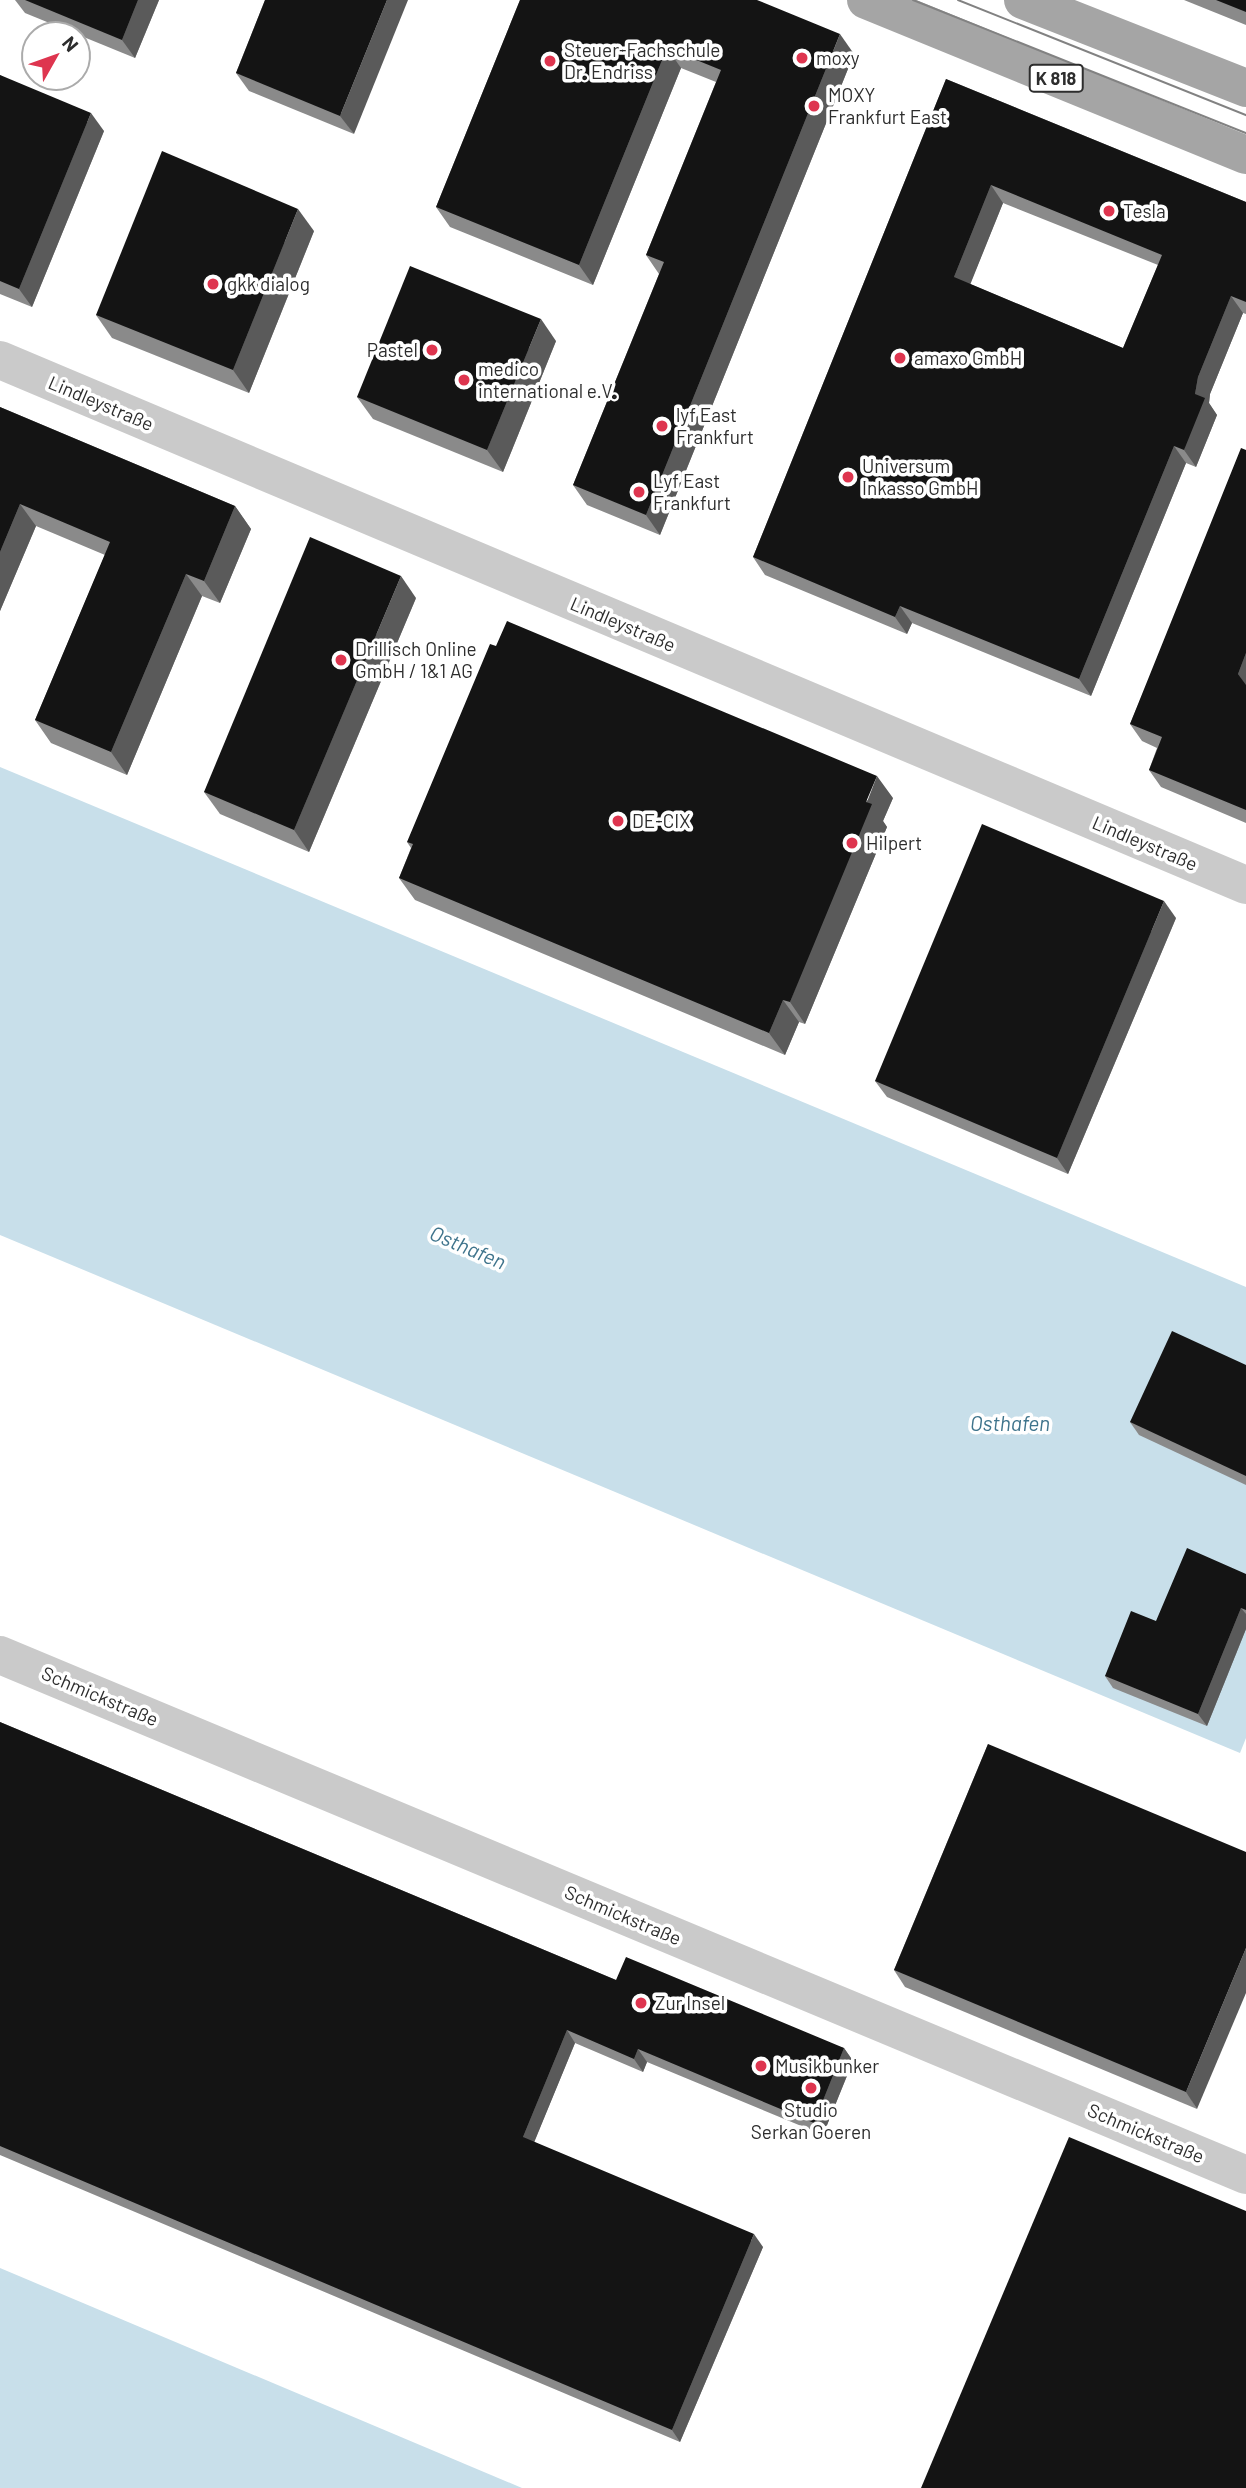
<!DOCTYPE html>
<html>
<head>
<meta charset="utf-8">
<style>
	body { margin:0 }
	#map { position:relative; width:1246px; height:2488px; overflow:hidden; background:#fff; font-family:Barlow,sans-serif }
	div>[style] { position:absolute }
	.water>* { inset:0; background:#c8dfea }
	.minor>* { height:38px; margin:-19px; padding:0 19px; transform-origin:19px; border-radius:19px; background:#cacaca }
	.major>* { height:38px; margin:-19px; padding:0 19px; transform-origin:19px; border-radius:19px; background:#a5a5a5 }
	.tram>* { height:2px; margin:-1px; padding:0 1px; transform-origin:1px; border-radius:1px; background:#828282 }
	.wall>* { inset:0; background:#8a8a8a }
	.shaded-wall>* { inset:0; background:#5a5a5a }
	.building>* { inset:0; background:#141414 }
	.dots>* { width:19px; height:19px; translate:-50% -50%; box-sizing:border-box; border:4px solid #fff; border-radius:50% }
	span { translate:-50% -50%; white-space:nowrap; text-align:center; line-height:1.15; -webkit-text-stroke:7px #fff; paint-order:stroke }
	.shield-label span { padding:2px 5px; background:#fff; border:2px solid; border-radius:5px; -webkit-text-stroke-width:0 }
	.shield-label { font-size:18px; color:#2d2d2d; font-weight:700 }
	.poi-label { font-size:19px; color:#2d2d2d }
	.left { translate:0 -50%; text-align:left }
	.right { translate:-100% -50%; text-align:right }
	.street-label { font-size:19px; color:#2d2d2d }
	.water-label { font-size:21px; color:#3f748c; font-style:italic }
	.north { position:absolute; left:21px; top:21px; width:70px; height:70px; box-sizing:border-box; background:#fff; border:2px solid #ababab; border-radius:50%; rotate:50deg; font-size:19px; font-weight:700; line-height:28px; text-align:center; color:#2d2d2d }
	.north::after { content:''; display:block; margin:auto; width:24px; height:32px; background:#de354f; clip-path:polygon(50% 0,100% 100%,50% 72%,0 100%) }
</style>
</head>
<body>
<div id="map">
	<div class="water">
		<i style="clip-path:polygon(0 767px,1246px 1287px,1246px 1738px,1240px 1753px,0 1235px)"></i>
		<i style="clip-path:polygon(0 2268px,522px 2488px,0 2488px)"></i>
	</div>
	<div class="minor">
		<i style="left:0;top:360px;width:1352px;rotate:22.85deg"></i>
		<i style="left:0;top:1655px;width:1350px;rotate:22.65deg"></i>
	</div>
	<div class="major">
		<i style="left:866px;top:0;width:410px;rotate:22.2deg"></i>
		<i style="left:1023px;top:0;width:240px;rotate:21.5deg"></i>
	</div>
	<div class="tram">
		<i style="left:913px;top:0;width:359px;rotate:21.8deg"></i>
		<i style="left:958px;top:0;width:310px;rotate:21.8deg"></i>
	</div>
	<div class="wall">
		<i style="clip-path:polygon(15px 0,159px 0,135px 58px,25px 13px)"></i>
		<i style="clip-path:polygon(265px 0,354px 134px,249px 91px,236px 73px)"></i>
		<i style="clip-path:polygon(520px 0,854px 54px,660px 535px,587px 505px,573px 485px,659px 274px,646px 255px,716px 82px,681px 68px,593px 285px,450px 227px,436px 207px)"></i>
		<i style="clip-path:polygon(1184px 0,1246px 0,1246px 25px)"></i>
		<i style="clip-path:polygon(0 75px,104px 131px,32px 307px,0 294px)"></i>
		<i style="clip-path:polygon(evenodd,946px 79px,1246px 202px,1246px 314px,1243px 313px,1210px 394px,1209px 403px,1217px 415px,1196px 467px,1186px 463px,1091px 696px,912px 623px,907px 634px,765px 575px,753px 557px,946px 79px,1003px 203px,1158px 265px,1123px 348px,970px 284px,1003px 203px)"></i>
		<i style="clip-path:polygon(314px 231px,249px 393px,112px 338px,96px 315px)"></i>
		<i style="clip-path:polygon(556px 341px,503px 472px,373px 419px,357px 397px)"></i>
		<i style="clip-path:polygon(0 407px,235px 506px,251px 529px,220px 603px,202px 596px,127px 775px,51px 743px,35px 720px,105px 555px,36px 526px,0 611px)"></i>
		<i style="clip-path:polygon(1246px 450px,1246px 823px,1161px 787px,1149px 770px,1157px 748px,1142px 741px,1130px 724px)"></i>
		<i style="clip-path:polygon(416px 598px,309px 852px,220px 814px,204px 792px)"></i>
		<i style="clip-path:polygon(893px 798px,883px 821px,887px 827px,805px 1024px,799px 1022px,785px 1055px,415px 900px,399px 878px,411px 848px,407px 842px)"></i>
		<i style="clip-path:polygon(1176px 918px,1068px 1174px,887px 1097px,875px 1081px)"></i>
		<i style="clip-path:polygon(1246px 1365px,1246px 1485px,1139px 1435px,1130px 1422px)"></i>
		<i style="clip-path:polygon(1246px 1574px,1246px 1629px,1207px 1726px,1113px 1688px,1105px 1676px,1156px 1621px)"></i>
		<i style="clip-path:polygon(0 1722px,616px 1980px,844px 2048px,853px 2061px,823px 2135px,647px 2062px,643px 2072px,575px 2043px,534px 2142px,763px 2247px,680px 2442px,0 2155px)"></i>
		<i style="clip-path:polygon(988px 1744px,1197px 2109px,905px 1987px,894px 1970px)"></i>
	</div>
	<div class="shaded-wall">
		<i style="clip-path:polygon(138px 0,159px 0,135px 58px,122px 40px)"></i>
		<i style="clip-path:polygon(387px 0,408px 0,354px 134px,340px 116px)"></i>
		<i style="clip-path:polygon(840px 34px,854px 54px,660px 535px,646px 515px)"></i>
		<i style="clip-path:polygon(667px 48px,681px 68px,593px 285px,579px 265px)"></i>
		<i style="clip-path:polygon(91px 113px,104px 131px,32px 307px,19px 289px)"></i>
		<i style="clip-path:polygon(991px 185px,1003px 203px,966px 295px,954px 277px)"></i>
		<i style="clip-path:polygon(298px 209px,314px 231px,249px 393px,233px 370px)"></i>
		<i style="clip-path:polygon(1231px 296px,1243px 313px,1210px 394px,1209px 403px,1217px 415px,1196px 467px,1184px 450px,1195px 394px,1198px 377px)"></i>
		<i style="clip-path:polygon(541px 319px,556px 341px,503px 472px,487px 450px)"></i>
		<i style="clip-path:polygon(1174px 446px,1186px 463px,1091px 696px,1079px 679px)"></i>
		<i style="clip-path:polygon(20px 504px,36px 526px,0 611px,0 552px)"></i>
		<i style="clip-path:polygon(235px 506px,251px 529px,220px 603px,204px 581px)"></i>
		<i style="clip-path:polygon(186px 574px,202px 596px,127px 775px,111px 752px)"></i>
		<i style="clip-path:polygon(401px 576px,416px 598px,309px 852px,294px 830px)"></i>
		<i style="clip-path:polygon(900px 606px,912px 623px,907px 634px,895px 617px)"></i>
		<i style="clip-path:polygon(1246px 653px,1246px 686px,1238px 674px)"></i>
		<i style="clip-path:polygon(877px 776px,893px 798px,883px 821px,887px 827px,805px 1024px,790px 1002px)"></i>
		<i style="clip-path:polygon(1164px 901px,1176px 918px,1068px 1174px,1057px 1158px)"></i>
		<i style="clip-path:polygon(783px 1000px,799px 1022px,785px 1055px,769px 1033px)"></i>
		<i style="clip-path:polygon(1241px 1608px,1246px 1614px,1246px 1629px,1207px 1726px,1198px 1714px)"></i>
		<i style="clip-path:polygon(1246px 1948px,1246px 1993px,1197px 2109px,1186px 2092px)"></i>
		<i style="clip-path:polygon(567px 2030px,575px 2043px,531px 2150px,523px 2137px)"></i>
		<i style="clip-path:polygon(844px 2048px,853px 2061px,823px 2135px,814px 2123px)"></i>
		<i style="clip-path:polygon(638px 2049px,647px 2062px,643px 2072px,634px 2059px)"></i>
		<i style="clip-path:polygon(754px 2234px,763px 2247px,680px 2442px,672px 2430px)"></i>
	</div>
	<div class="building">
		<i style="clip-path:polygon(25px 0,138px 0,122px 40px)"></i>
		<i style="clip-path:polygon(265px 0,387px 0,340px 116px,236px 73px)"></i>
		<i style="clip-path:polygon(520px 0,757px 0,840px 34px,646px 515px,573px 485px,664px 262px,646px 255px,721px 70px,667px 48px,579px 265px,436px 207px)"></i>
		<i style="clip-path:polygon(1216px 0,1246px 0,1246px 12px)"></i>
		<i style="clip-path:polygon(0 75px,91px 113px,19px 289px,0 281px)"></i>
		<i style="clip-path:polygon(evenodd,946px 79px,1246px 202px,1246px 302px,1231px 296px,1198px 377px,1195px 394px,1205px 398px,1184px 450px,1174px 446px,1079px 679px,900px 606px,895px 617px,753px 557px,946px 79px,991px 185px,1162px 255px,1123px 348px,954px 277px,991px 185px)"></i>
		<i style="clip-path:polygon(162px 151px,298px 209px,233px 370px,96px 315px)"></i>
		<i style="clip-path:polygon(410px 266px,541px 319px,487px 450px,357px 397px)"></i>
		<i style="clip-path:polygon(0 407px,235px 506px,204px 581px,186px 574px,111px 752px,35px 720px,110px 542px,20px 504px,0 552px)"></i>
		<i style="clip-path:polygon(1241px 448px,1246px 450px,1246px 653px,1238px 674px,1246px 685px,1246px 810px,1149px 770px,1162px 737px,1130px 724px)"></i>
		<i style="clip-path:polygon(310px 537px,401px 576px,294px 830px,204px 792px)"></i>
		<i style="clip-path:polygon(507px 621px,877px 776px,866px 802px,872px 804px,790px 1002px,783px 1000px,769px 1033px,399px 878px,413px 844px,407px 842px,490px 644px,496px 646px)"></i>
		<i style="clip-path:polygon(982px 824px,1164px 901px,1057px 1158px,875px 1081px)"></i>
		<i style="clip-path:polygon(1172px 1331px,1246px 1365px,1246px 1476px,1130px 1422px)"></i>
		<i style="clip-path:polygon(1187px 1548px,1246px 1574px,1246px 1610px,1241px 1608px,1198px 1714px,1105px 1676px,1131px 1611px,1156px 1621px)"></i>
		<i style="clip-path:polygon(0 1722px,616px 1980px,626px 1957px,844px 2048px,814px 2123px,638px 2049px,634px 2059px,567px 2030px,523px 2137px,754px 2234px,672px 2430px,0 2146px)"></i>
		<i style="clip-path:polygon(988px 1744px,1246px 1852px,1246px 1948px,1186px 2092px,894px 1970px)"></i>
		<i style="clip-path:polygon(1069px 2137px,1246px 2211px,1246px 2488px,921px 2488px)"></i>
	</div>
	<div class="dots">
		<i style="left:802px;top:58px;background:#de354f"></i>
		<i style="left:550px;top:61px;background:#de354f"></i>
		<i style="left:814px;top:106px;background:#de354f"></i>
		<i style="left:1109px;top:211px;background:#de354f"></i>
		<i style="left:213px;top:284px;background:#de354f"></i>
		<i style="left:432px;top:350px;background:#de354f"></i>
		<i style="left:900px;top:358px;background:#de354f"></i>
		<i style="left:464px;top:380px;background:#de354f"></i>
		<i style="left:662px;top:426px;background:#de354f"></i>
		<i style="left:848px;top:477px;background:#de354f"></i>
		<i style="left:639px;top:492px;background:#de354f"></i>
		<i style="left:341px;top:660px;background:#de354f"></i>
		<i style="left:618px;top:821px;background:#de354f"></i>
		<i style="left:852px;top:843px;background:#de354f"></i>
		<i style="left:641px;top:2003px;background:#de354f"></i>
		<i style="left:761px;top:2066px;background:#de354f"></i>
		<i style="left:811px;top:2088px;background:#de354f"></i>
	</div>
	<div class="shield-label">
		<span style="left:1056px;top:78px">K 818</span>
	</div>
	<div class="poi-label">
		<span class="left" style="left:564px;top:61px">Steuer-Fachschule<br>Dr. Endriss</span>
		<span class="left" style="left:816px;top:58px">moxy</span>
		<span class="left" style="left:828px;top:106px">MOXY<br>Frankfurt East</span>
		<span class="left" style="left:1123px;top:211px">Tesla</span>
		<span class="left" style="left:227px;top:284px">gkk dialog</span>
		<span class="right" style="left:418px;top:350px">Pastel</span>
		<span class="left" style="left:914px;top:358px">amaxo GmbH</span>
		<span class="left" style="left:478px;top:380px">medico<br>international e.V.</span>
		<span class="left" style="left:676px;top:426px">lyf East<br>Frankfurt</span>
		<span class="left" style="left:862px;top:477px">Universum<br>Inkasso GmbH</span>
		<span class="left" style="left:653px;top:492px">Lyf East<br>Frankfurt</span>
		<span class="left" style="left:355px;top:660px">Drillisch Online<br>GmbH / 1&amp;1 AG</span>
		<span class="left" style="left:632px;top:821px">DE-CIX</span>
		<span class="left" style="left:866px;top:843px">Hilpert</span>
		<span class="left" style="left:655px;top:2003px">Zur Insel</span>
		<span class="left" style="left:775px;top:2066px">Musikbunker</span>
		<span style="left:811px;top:2121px">Studio<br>Serkan Goeren</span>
	</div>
	<div class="street-label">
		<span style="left:101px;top:403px;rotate:23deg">Lindleystraße</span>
		<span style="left:623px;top:624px;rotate:23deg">Lindleystraße</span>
		<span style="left:1145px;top:843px;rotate:23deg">Lindleystraße</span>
		<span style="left:100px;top:1696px;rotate:23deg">Schmickstraße</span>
		<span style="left:623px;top:1915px;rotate:23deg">Schmickstraße</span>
		<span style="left:1146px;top:2133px;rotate:23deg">Schmickstraße</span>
	</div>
	<div class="water-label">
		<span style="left:468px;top:1247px;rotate:23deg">Osthafen</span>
		<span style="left:1010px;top:1423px">Osthafen</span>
	</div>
	<div class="north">N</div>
</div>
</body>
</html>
